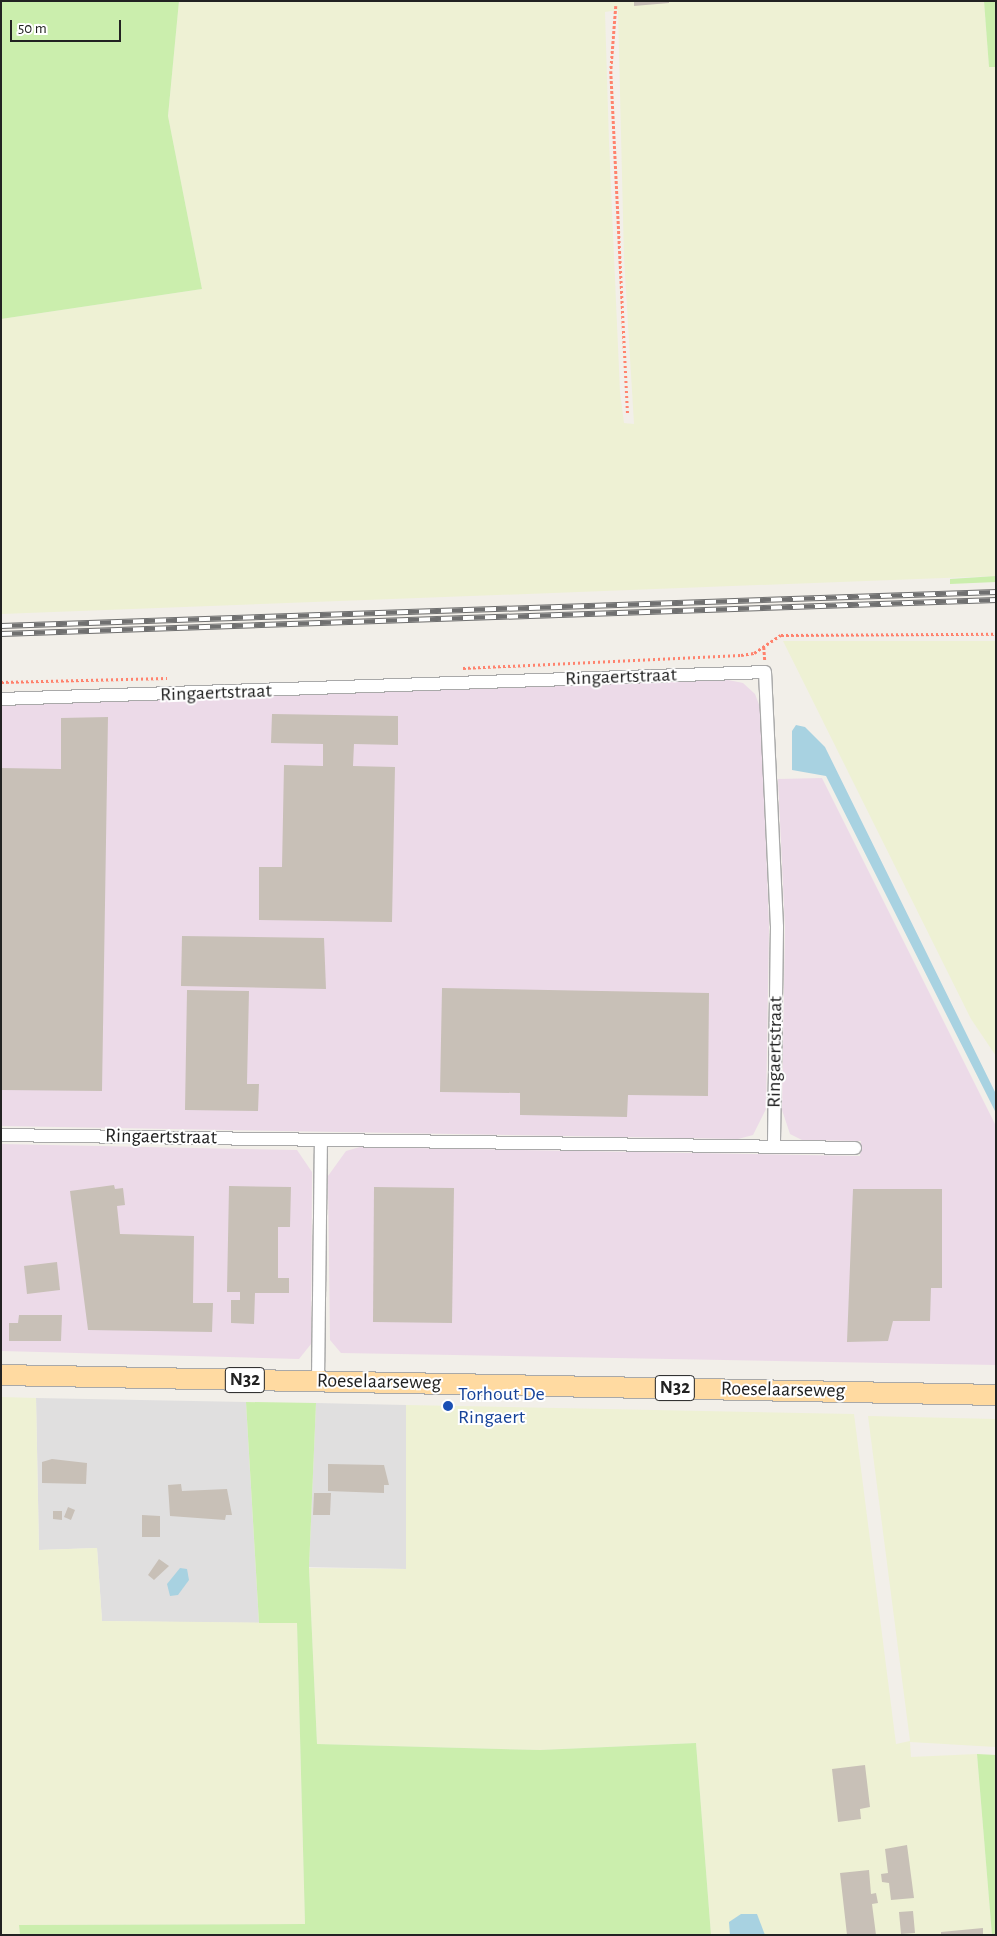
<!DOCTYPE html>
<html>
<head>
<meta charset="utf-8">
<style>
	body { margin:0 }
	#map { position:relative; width:997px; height:1936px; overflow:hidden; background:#f2efe9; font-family:"Alegreya Sans",sans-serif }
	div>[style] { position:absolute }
	.residential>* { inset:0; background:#e0dfdf }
	.industrial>* { inset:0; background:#ecdae8 }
	.farmland>* { inset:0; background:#eef1d4 }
	.grass>* { inset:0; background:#cbeead }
	.water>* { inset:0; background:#a8d2e1 }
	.building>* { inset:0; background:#c8c0b7 }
	.path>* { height:2.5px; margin-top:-1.25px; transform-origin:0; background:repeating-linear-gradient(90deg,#ff826d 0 2.5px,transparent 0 5px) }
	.roads { filter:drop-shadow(1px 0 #a9a9a9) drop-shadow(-1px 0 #a9a9a9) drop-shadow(0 1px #a9a9a9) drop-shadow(0 -1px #a9a9a9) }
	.minor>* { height:12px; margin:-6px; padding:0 6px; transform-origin:6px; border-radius:6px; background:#fff }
	.primary>* { height:20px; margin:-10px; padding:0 10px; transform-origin:10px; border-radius:10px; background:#ffdaa1 }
	.rail>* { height:5.5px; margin-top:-2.75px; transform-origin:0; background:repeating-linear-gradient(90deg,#fff 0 11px,#707070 0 22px); box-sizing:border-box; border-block:1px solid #707070 }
	.dots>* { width:14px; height:14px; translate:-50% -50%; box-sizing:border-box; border:2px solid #fff; border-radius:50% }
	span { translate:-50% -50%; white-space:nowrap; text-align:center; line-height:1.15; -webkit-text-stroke:4px #fff; paint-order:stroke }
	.shield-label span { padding:1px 4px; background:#fff; border:1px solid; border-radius:4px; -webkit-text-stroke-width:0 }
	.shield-label { font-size:19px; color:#222; font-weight:700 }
	.street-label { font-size:20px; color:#222 }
	.transit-label { font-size:20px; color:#164399 }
	.left { translate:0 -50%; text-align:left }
	.frame { position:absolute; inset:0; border:2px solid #222; pointer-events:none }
	.scale { position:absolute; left:10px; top:20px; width:111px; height:22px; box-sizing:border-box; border:2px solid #222; border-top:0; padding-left:6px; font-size:15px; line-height:18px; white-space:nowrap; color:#222; -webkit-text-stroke:4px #fff; paint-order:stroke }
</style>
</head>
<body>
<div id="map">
	<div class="residential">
		<i style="clip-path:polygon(36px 1398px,246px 1402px,259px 1623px,102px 1621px,97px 1548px,39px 1550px)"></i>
		<i style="clip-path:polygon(316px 1403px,406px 1405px,406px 1569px,309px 1567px)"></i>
	</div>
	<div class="industrial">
		<i style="clip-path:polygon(728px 680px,743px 683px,755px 694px,761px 710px,769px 926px,766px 1109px,753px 1135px,738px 1139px,1px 1126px,1px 705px)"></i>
		<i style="clip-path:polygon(822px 778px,996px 1126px,996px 1365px,341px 1353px,330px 1340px,328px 1176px,346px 1151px,360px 1147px,860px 1156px,861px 1141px,802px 1140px,790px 1134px,782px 1110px,785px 928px,778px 779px)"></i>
		<i style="clip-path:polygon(1px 1144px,297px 1150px,312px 1172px,311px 1344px,299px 1359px,1px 1351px)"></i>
	</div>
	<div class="farmland">
		<i style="clip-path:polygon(evenodd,179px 1px,984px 1px,989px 66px,996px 67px,996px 576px,1px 614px,1px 319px,202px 289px,168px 116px,179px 1px,618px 10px,624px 258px,634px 424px,624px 423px,620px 392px,609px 142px,605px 12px,618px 10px)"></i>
		<i style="clip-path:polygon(783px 641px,996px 641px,996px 1056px,971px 1019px)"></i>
		<i style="clip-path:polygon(1px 1397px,36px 1398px,39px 1550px,97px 1548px,102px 1621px,297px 1623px,305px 1924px,19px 1925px,20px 1935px,1px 1935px)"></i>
		<i style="clip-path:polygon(406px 1405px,854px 1414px,896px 1744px,910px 1741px,868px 1416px,996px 1419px,996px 1747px,910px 1742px,911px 1757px,977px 1754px,992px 1935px,711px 1935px,696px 1743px,540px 1750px,317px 1744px,309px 1568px,406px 1569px)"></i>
	</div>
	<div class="grass">
		<i style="clip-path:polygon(1px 1px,179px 1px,168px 116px,202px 289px,1px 319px)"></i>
		<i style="clip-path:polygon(984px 1px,996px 1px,996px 67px,989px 67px)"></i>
		<i style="clip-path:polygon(996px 576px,996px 582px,950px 584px,950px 579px)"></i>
		<i style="clip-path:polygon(246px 1402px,316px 1403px,309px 1568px,317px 1744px,540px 1750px,696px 1743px,711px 1935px,20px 1935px,19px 1925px,305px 1924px,297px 1623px,259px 1623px)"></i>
		<i style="clip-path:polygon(977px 1754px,996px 1755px,996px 1935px,992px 1935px)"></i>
	</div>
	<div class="water">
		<i style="clip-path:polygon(796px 725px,805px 727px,825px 747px,996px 1094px,996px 1113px,826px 776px,792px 770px,792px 731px)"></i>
		<i style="clip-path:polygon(180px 1568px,187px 1569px,189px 1580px,178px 1595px,170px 1596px,167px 1584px)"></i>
		<i style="clip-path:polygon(741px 1914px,757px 1914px,765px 1935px,730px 1935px,729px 1922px)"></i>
	</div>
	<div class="building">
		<i style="clip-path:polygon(634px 1px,669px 1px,669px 3px,634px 6px)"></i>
		<i style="clip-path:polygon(272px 714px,398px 716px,398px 745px,354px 744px,353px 766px,395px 767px,392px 922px,259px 920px,259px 867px,282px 867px,284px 765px,323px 766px,323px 744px,271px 743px)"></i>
		<i style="clip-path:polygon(108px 717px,102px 1091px,1px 1090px,1px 768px,61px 769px,61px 718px)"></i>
		<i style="clip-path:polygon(182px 936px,324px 938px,326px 989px,181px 986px)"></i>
		<i style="clip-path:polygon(442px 988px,709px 993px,708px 1096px,628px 1095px,627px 1117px,520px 1115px,520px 1093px,440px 1092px)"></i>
		<i style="clip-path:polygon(187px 990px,249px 991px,247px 1084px,259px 1084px,258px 1111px,185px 1110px)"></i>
		<i style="clip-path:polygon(114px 1185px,115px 1189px,123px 1188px,125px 1205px,117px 1206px,120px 1234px,194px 1236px,193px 1303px,213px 1303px,212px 1332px,88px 1330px,70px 1191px)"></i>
		<i style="clip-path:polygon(229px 1186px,291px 1187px,290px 1227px,278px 1227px,278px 1278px,289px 1278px,289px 1293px,255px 1293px,254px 1324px,231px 1323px,231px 1300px,240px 1300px,240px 1292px,227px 1292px)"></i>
		<i style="clip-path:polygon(374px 1187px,454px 1188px,452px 1323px,373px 1322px)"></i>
		<i style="clip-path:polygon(853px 1189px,942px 1189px,942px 1288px,931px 1288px,930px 1321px,893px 1321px,888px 1341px,847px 1342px)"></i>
		<i style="clip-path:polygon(57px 1262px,60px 1290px,27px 1294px,24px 1266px)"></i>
		<i style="clip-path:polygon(19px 1315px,62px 1315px,61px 1341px,9px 1341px,9px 1323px,18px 1323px)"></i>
		<i style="clip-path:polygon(52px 1459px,87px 1463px,86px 1484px,42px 1483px,42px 1462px)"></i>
		<i style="clip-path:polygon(328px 1464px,384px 1465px,389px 1485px,384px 1485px,384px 1493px,328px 1491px)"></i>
		<i style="clip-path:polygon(181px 1484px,182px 1491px,227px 1489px,232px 1515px,226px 1515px,225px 1520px,170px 1516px,168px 1485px)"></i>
		<i style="clip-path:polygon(314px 1493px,331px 1493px,330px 1515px,313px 1515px)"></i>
		<i style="clip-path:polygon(68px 1507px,75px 1510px,71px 1520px,64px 1517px)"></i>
		<i style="clip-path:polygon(53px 1511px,62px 1511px,62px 1520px,53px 1519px)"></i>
		<i style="clip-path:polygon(142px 1515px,160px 1516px,160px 1537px,142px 1537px)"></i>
		<i style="clip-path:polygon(159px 1559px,169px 1566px,154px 1580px,148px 1575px)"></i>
		<i style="clip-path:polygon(865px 1765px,870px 1807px,860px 1809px,861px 1819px,838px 1822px,832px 1769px)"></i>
		<i style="clip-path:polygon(907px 1845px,914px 1898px,891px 1900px,889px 1883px,882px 1882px,881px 1874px,888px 1873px,885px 1849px)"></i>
		<i style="clip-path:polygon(869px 1870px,871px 1894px,876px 1893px,878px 1903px,872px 1904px,876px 1935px,847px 1935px,840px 1873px)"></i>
		<i style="clip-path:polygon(913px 1911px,915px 1933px,901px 1934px,899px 1912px)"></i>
		<i style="clip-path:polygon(983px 1928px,983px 1935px,941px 1935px,941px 1932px)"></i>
	</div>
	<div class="path">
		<i style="left:616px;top:6px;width:65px;rotate:94.4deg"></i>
		<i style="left:611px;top:71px;width:345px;rotate:87.2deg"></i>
		<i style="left:764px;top:647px;width:13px;rotate:86deg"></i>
		<i style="left:463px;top:668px;width:278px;rotate:-2.7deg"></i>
		<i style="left:741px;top:655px;width:13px;rotate:-9deg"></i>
		<i style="left:754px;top:653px;width:32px;rotate:-34deg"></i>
		<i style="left:781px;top:635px;width:215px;rotate:-0.3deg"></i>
		<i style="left:1px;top:682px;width:166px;rotate:-1.4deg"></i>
	</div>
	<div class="roads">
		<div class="minor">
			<i style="left:1px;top:699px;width:764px;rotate:-2.02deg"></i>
			<i style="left:765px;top:672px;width:255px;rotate:87.3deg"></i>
			<i style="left:777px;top:927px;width:220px;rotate:90.8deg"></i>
			<i style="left:1px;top:1135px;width:854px;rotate:0.87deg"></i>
			<i style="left:318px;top:1381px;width:241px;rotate:-89.3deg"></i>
		</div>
		<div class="primary">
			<i style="left:1px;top:1375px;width:995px;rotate:1.15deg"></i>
		</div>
	</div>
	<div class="rail">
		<i style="left:1px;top:626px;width:996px;rotate:-1.96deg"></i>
		<i style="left:1px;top:634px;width:996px;rotate:-1.96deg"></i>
	</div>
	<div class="dots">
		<i style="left:448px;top:1406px;background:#1a4fb4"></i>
	</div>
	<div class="shield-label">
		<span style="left:245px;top:1380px">N32</span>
		<span style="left:675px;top:1388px">N32</span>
	</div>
	<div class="street-label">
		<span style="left:621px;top:677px;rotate:-2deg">Ringaertstraat</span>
		<span style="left:216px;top:693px;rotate:-2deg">Ringaertstraat</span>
		<span style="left:775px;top:1052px;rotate:-89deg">Ringaertstraat</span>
		<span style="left:161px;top:1137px;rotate:1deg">Ringaertstraat</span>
		<span style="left:379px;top:1382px;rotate:1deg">Roeselaarseweg</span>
		<span style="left:783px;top:1390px;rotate:1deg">Roeselaarseweg</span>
	</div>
	<div class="transit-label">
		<span class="left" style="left:458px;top:1406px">Torhout De<br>Ringaert</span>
	</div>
	<div class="frame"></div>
	<div class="scale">50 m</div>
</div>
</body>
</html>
